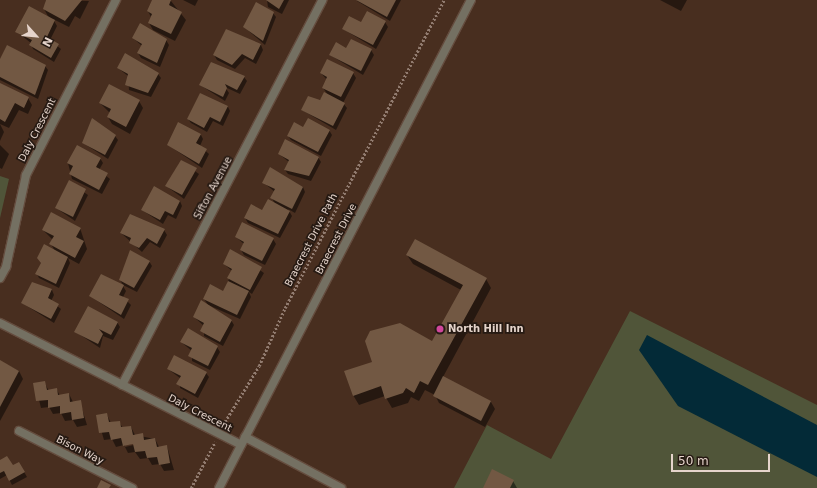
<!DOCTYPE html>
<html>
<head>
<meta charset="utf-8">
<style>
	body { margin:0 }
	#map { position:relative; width:817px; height:488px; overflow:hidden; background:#482e1f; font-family:"DejaVu Sans",sans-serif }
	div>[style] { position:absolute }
	.green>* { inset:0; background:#505539 }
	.water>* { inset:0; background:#032a37 }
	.shadow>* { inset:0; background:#0007 }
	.building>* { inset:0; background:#725843 }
	.path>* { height:2.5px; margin-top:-1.25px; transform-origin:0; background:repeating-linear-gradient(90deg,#927c70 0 2px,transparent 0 4px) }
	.roads { filter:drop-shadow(1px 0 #644c3e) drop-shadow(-1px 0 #644c3e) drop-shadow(0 1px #644c3e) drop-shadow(0 -1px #644c3e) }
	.service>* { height:8px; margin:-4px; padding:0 4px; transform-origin:4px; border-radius:4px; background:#747062 }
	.minor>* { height:8px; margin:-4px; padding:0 4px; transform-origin:4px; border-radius:4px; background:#747062 }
	.tertiary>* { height:8px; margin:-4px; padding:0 4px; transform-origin:4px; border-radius:4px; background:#747062 }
	.dots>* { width:11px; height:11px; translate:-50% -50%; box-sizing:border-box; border:2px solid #261a13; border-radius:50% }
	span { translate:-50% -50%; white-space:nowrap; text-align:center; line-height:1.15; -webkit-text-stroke:3.5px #261a13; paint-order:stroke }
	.street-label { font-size:10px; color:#e5d4cb }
	.poi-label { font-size:10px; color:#e5d4cb; font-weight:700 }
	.left { translate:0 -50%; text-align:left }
	.north { position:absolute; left:16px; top:16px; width:40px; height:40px; -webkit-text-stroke:3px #261a13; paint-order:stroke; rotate:117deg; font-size:11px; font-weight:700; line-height:16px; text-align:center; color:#e5d4cb }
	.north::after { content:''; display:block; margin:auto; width:14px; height:18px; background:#e5d4cb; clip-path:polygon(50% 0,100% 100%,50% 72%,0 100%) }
	.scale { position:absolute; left:671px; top:454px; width:99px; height:18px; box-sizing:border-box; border:2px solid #e5d4cb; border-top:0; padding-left:5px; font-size:12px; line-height:14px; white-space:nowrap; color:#e5d4cb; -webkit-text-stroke:3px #261a13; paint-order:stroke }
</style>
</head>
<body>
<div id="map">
	<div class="green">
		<i style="clip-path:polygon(0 176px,9px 179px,0 218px)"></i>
		<i style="clip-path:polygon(630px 311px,817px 405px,817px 488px,454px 488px,487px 425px,551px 459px)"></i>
	</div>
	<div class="water">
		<i style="clip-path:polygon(647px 335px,817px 425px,817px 477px,678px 406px,639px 350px)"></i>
	</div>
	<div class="shadow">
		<i style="clip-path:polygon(46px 0,89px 1px,80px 19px,75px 16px,69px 27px,53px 19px,57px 26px,50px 40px,61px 49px,54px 62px,33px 49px,31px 43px,17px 32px,49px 18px,44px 9px)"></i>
		<i style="clip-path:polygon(153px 0,171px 1px,186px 20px,175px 41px,153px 30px,149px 23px,151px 17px,148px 11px)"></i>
		<i style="clip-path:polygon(183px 0,198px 0,195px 6px)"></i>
		<i style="clip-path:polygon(267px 0,289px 0,282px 14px,268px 7px)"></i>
		<i style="clip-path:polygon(401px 0,390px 21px,357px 1px,357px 0)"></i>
		<i style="clip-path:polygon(660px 0,687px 0,681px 11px)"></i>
		<i style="clip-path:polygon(273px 13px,276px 17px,265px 45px,244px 27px)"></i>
		<i style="clip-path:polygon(385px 22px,388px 27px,376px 49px,343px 29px)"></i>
		<i style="clip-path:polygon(227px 30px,261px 45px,263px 50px,256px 64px,245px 58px,235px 69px,217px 60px,214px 55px)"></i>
		<i style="clip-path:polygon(133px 38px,166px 40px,169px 45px,160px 67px,141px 58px,138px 53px,142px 46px)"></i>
		<i style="clip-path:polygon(347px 49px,371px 50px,374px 55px,363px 75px,330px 55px)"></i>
		<i style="clip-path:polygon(0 65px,45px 66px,48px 70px,38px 99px,0 80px)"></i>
		<i style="clip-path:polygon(118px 68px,158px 74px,161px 78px,151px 97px,129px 90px,128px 76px)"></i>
		<i style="clip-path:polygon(321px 73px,353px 73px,356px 78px,343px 103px,347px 108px,336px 130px,302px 110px,328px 95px,323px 88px,327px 80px)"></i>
		<i style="clip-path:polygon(244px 77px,247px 81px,240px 94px,225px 87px,229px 93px,225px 101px,200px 85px)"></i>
		<i style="clip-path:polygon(0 85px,28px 98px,32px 105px,28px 114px,19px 110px,9px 128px,0 124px)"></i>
		<i style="clip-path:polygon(201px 95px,228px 107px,230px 111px,223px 126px,213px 121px,207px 132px,191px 123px,188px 119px)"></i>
		<i style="clip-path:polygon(139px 101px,143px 108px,130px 134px,112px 124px,108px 117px,110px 113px,100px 103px)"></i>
		<i style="clip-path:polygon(0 124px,4px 132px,0 141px)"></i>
		<i style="clip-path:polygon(304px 128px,329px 130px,332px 135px,321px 156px,291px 140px,288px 136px)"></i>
		<i style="clip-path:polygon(201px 135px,203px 139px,200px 146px,209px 154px,202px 168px,168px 145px)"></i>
		<i style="clip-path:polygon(115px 136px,118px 140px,108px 159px,83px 143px)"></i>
		<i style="clip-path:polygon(0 145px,9px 154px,2px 169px,0 168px)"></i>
		<i style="clip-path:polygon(279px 154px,318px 157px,321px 162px,311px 181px,288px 174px,285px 170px,289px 162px)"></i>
		<i style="clip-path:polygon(100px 158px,103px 163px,99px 170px,110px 179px,102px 194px,72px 179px,68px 163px)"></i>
		<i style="clip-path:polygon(182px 162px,199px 174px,184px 199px,166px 186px)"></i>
		<i style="clip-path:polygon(69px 182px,88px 195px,75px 221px,56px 208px)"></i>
		<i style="clip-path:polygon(264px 183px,303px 187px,305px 192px,295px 213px,288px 209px,292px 216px,280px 238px,248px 223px,245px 218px,251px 206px,263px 211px,275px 204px,272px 198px,275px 192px)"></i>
		<i style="clip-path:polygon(180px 201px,182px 206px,176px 219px,168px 215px,163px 224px,142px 210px)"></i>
		<i style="clip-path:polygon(80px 228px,87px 249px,79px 264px,68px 258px,70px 263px,59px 288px,39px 278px,37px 274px,42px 264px,38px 258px,55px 251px,51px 244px,53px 240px,43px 230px)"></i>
		<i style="clip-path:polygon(164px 230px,167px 235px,160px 248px,150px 242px,142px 252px,121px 233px)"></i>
		<i style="clip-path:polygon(236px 237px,273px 239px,276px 244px,265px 265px,244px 255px,241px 250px,244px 244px)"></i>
		<i style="clip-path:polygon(231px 250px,264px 273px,252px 294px,249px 292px,251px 297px,240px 319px,208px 305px,204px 299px,224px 292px,232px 271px,224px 264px)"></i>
		<i style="clip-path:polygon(407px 255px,486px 279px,491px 288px,443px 377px,491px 402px,495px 409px,485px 427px,439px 403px,435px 395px,425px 390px,419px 401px,411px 397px,408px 403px,392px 408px,385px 396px,359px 405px,353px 395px,433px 342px,461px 290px,413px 264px)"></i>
		<i style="clip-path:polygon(149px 261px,152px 266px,137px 292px,123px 285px,120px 280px)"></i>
		<i style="clip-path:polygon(32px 283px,52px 290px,54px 295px,51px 301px,61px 309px,54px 323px,22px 303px)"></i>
		<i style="clip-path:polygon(123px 286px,126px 291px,123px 297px,131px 305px,124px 319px,90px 296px)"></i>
		<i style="clip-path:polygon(194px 317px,231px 320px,234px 325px,223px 346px,204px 336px,204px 326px)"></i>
		<i style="clip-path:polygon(117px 322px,120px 327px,113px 340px,103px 336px,100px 348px,76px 332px)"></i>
		<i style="clip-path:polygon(181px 342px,217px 347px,220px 352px,210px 370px,192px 361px,192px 351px)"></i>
		<i style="clip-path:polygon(0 361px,19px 371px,23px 379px,0 421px)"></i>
		<i style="clip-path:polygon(168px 369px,206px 373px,209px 377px,198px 398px,180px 388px,180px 378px)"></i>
		<i style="clip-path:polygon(44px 382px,49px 391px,57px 390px,60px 396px,69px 394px,73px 402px,80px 402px,87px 425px,77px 427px,73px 420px,65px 421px,61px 413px,53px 414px,49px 407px,41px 408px,35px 384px)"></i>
		<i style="clip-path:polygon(evenodd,107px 415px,111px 423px,119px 422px,123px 428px,131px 427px,135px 435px,155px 439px,159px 447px,167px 446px,174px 470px,164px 471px,160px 464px,152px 465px,148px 458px,140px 459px,135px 452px,128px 453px,124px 445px,116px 447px,112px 439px,104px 440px,97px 416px,107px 415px,138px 443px,138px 444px,125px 447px,125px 445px,138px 443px)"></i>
		<i style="clip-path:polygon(0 461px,12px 466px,19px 463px,27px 477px,12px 485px,7px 475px,0 479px)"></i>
		<i style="clip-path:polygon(513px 481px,517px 488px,484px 488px)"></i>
	</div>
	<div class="building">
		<i style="clip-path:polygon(46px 0,82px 0,65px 21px,43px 9px)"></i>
		<i style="clip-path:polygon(152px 0,171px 0,169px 5px,182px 12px,171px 34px,148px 23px,152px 14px,147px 11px)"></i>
		<i style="clip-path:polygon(266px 0,284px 0,279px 9px)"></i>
		<i style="clip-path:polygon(356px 0,396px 0,387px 17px)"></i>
		<i style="clip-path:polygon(256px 2px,274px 12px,263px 41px,243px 27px)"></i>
		<i style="clip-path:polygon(29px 6px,55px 20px,47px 37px,59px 44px,51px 58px,29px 45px,32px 40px,15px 32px)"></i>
		<i style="clip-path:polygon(367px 11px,386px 21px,373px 45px,342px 29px,349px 16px,361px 22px)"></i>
		<i style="clip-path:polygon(140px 23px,167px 39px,157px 63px,137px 53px,142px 44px,132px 38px)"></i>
		<i style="clip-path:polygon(226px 29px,261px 44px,253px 60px,242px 54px,232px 65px,213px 55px)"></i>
		<i style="clip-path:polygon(351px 39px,372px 49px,361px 71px,329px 55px,336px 42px,346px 48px)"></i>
		<i style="clip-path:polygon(7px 45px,46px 65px,35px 95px,0 77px,0 59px)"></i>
		<i style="clip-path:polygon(125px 53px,159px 73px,148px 93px,125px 85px,128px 74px,117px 68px)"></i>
		<i style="clip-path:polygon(327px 59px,354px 72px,341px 97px,322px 88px,327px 77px,320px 73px)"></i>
		<i style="clip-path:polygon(211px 62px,245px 76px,237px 90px,225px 84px,227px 88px,223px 97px,199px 85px)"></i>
		<i style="clip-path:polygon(0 83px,29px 97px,24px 108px,15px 103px,5px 122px,0 119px)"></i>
		<i style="clip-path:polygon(109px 84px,140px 100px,126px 127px,107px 117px,111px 109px,99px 103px)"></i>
		<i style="clip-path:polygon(324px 92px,345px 103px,333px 126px,301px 110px,308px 96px,320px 100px)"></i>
		<i style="clip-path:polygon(200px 93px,228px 106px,220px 122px,210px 117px,204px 128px,187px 119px)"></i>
		<i style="clip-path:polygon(92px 118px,116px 135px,105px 155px,82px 143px)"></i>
		<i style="clip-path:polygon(308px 118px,330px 130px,318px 152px,287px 136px,294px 122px,303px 127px)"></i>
		<i style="clip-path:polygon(178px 122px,201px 134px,196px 143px,207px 149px,199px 164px,167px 145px)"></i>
		<i style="clip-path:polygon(285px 139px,319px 157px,309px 176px,284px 170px,289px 160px,278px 154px)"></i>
		<i style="clip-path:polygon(77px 145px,101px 158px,96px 167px,108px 173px,99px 190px,69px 174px,73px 166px,67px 163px)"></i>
		<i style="clip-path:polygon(181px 160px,197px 168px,182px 195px,165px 186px)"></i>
		<i style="clip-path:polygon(270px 167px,303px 187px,292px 209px,270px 198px,275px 189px,262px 183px)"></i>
		<i style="clip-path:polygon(69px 180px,86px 189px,73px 217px,55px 208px)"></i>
		<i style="clip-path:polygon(154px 186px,180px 201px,173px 215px,165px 211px,160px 220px,141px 210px)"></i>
		<i style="clip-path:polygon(268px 199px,290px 211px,278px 234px,244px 218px,251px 204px,262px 210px)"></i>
		<i style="clip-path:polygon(51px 212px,81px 228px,76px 237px,84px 241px,75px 258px,49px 244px,54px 236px,42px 230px)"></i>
		<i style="clip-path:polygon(130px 214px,165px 229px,157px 244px,147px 238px,139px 248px,129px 243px,131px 238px,120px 233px)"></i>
		<i style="clip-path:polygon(242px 222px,274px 238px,262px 261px,240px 250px,244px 242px,235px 237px)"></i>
		<i style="clip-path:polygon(415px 239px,487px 278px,428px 385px,420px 381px,414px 393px,406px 388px,403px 393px,385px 399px,381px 386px,353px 396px,344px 371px,372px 362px,365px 341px,370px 331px,400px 323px,432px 341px,463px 285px,406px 255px)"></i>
		<i style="clip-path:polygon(44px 244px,68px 257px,56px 284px,35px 274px,41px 263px,37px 258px)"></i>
		<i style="clip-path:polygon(230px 249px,262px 267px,250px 290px,227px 278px,232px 269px,223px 264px)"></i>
		<i style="clip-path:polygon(130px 250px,150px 261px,134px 288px,119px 280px)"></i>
		<i style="clip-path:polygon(101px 274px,124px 285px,119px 295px,129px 299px,121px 315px,89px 296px)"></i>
		<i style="clip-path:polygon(228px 281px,249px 291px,237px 315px,203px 299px,210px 284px,223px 291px)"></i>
		<i style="clip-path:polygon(32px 282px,52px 289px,48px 298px,59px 304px,51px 319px,21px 303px)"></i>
		<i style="clip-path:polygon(201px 300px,232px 320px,220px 342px,200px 331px,204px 323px,193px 317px)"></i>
		<i style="clip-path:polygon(88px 306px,118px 322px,111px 335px,99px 329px,103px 334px,98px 344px,74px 332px)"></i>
		<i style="clip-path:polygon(188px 328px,218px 346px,208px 366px,188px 356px,192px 348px,180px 342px)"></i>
		<i style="clip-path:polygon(174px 355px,207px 372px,195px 394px,176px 384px,181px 376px,167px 369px)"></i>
		<i style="clip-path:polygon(0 360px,19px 371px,0 407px)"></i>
		<i style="clip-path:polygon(443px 376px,491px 401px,481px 421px,433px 396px)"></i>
		<i style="clip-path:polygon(45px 381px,47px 390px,57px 388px,58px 395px,69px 393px,70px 402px,81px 400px,84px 418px,72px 420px,71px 412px,60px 414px,60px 406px,48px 408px,48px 400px,36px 401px,33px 383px)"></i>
		<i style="clip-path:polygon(107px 413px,109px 422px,120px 421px,121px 427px,131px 426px,133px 435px,143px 433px,144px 440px,155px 438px,157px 447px,167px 445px,170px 463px,159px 465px,157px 457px,147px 458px,145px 451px,135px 452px,133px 444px,123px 446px,121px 438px,111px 440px,109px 432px,99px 433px,96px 415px)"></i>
		<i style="clip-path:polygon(7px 456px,13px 465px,19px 462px,25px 472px,9px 481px,4px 471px,0 473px,0 460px)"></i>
		<i style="clip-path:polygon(492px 469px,514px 480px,510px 488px,483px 488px)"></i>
		<i style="clip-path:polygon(101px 480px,111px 485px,109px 488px,97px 488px)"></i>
	</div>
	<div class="path">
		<i style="left:223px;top:425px;width:69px;rotate:-58.6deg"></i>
		<i style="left:259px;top:366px;width:64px;rotate:-65.9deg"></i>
		<i style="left:285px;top:308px;width:347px;rotate:-62.7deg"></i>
		<i style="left:191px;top:488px;width:52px;rotate:-62.4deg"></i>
	</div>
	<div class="roads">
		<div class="service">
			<i style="left:245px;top:437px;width:109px;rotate:28deg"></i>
		</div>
		<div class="minor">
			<i style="left:0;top:278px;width:13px;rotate:-61deg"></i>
			<i style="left:6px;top:267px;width:94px;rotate:-77.7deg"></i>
			<i style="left:26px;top:175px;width:197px;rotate:-62.8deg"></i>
			<i style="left:0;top:323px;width:270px;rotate:26.8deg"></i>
			<i style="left:122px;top:385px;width:434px;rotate:-62.5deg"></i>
			<i style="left:19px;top:431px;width:127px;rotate:26.8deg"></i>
		</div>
		<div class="tertiary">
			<i style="left:219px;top:488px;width:549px;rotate:-62.69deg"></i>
		</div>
	</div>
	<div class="dots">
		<i style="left:440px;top:329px;background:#d1479c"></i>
	</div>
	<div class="street-label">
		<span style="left:37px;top:130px;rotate:-63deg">Daly Crescent</span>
		<span style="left:213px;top:188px;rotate:-62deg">Sifton Avenue</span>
		<span style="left:336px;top:239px;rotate:-63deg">Braecrest Drive</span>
		<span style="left:311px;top:240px;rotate:-63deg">Braecrest Drive Path</span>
		<span style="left:200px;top:413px;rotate:27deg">Daly Crescent</span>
		<span style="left:80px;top:450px;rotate:27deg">Bison Way</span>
	</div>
	<div class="poi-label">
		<span class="left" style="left:448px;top:329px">North Hill Inn</span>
	</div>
	<div class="north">N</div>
	<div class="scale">50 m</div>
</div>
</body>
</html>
